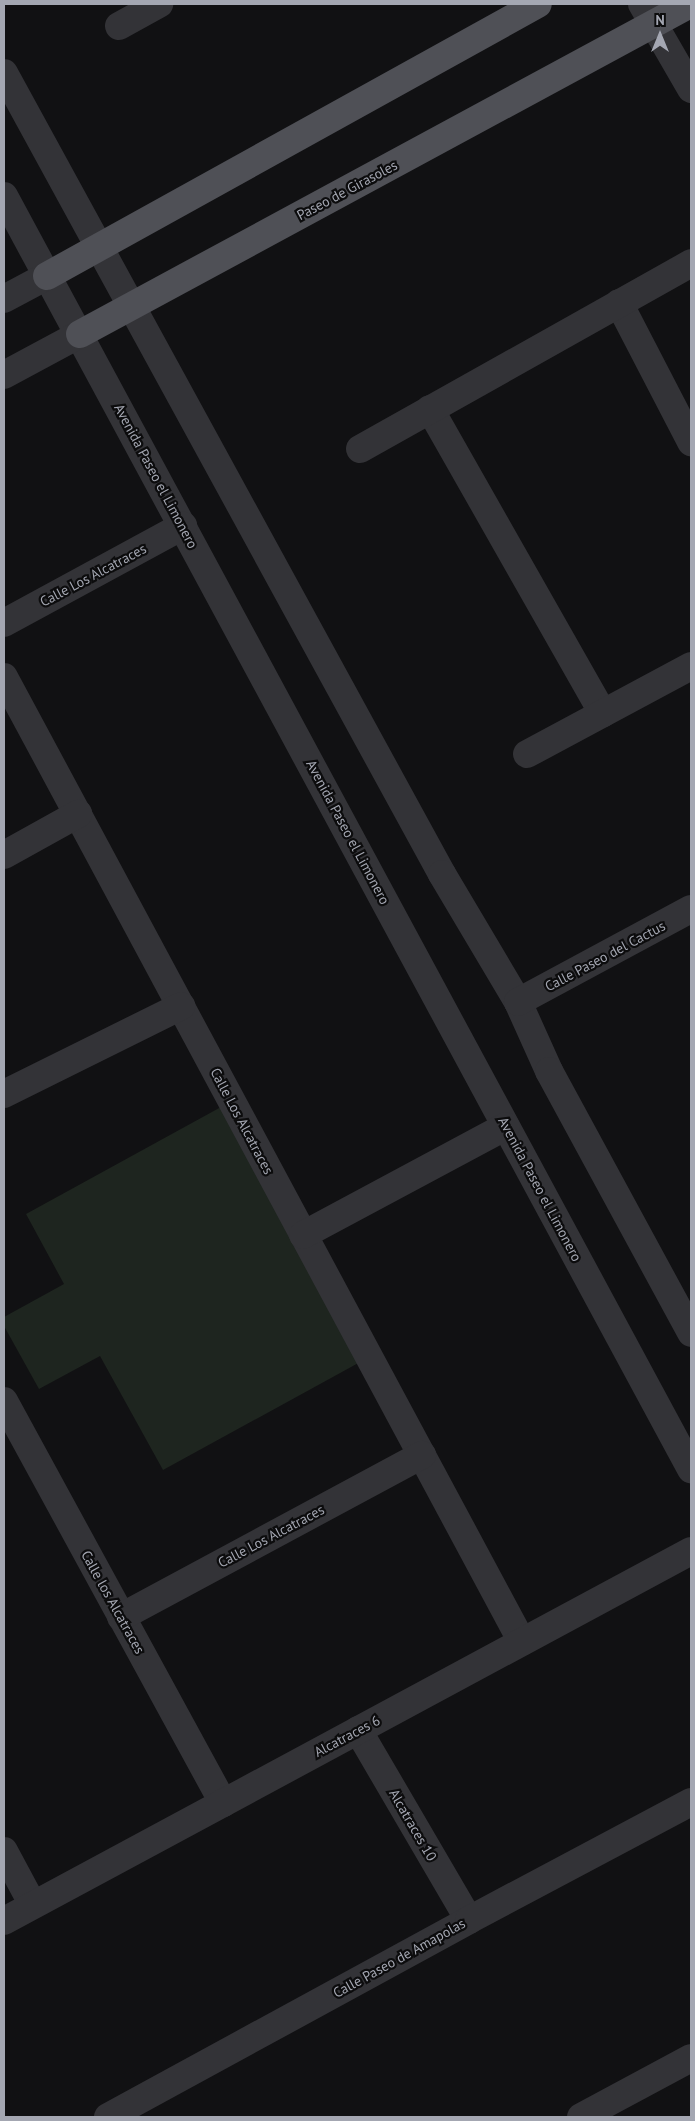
<!DOCTYPE html>
<html>
<head>
<meta charset="utf-8">
<style>
	body { margin:0 }
	#map { position:relative; width:695px; height:2121px; overflow:hidden; background:#111113; font-family:"PT Sans",sans-serif }
	div>[style] { position:absolute }
	.green>* { inset:0; background:#1e251f }
	.minor>* { height:28px; margin:-14px; padding:0 14px; transform-origin:14px; border-radius:14px; background:#333337 }
	.major>* { height:28px; margin:-14px; padding:0 14px; transform-origin:14px; border-radius:14px; background:#4f5056 }
	span { translate:-50% -50%; white-space:nowrap; text-align:center; line-height:1.15; -webkit-text-stroke:4.5px #0c0c0d; paint-order:stroke }
	.street-label { font-size:14px; color:#a4a7b2 }
	.frame { position:absolute; inset:0; border:5px solid #a4a7b2; pointer-events:none }
	.north { position:absolute; left:635px; top:10px; width:50px; height:50px; -webkit-text-stroke:4px #0c0c0d; paint-order:stroke; rotate:0deg; font-size:14px; font-weight:700; line-height:20px; text-align:center; color:#a4a7b2 }
	.north::after { content:''; display:block; margin:auto; width:18px; height:22px; background:#a4a7b2; clip-path:polygon(50% 0,100% 100%,50% 72%,0 100%) }
</style>
</head>
<body>
<div id="map">
	<div class="green">
		<i style="clip-path:polygon(221px 1107px,362px 1361px,163px 1470px,100px 1356px,39px 1389px,4px 1326px,4px 1317px,64px 1284px,26px 1214px)"></i>
	</div>
	<div class="minor">
		<i style="left:642px;top:4px;width:98px;rotate:60deg"></i>
		<i style="left:119px;top:26px;width:46px;rotate:-28.8deg"></i>
		<i style="left:4px;top:73px;width:913px;rotate:61.33deg"></i>
		<i style="left:442px;top:874px;width:149px;rotate:59.3deg"></i>
		<i style="left:518px;top:1002px;width:76px;rotate:65.8deg"></i>
		<i style="left:549px;top:1071px;width:298px;rotate:61.5deg"></i>
		<i style="left:4px;top:196px;width:1447px;rotate:61.65deg"></i>
		<i style="left:4px;top:299px;width:49px;rotate:-28.1deg"></i>
		<i style="left:619px;top:303px;width:157px;rotate:62.6deg"></i>
		<i style="left:4px;top:375px;width:86px;rotate:-28.3deg"></i>
		<i style="left:430px;top:409px;width:350px;rotate:60.4deg"></i>
		<i style="left:360px;top:449px;width:380px;rotate:-29.3deg"></i>
		<i style="left:4px;top:623px;width:204px;rotate:-28.5deg"></i>
		<i style="left:4px;top:677px;width:1095px;rotate:61.77deg"></i>
		<i style="left:527px;top:754px;width:186px;rotate:-28.2deg"></i>
		<i style="left:4px;top:855px;width:85px;rotate:-29deg"></i>
		<i style="left:518px;top:1002px;width:196px;rotate:-28.3deg"></i>
		<i style="left:4px;top:1094px;width:198px;rotate:-26.4deg"></i>
		<i style="left:303px;top:1235px;width:230px;rotate:-28.2deg"></i>
		<i style="left:4px;top:1401px;width:458px;rotate:61.4deg"></i>
		<i style="left:121px;top:1617px;width:342px;rotate:-28.3deg"></i>
		<i style="left:358px;top:1730px;width:220px;rotate:59.7deg"></i>
		<i style="left:4px;top:1851px;width:61px;rotate:61.8deg"></i>
		<i style="left:4px;top:1921px;width:780px;rotate:-28.31deg"></i>
		<i style="left:108px;top:2117px;width:411px;rotate:-28.6deg"></i>
		<i style="left:469px;top:1920px;width:251px;rotate:-28deg"></i>
		<i style="left:581px;top:2117px;width:125px;rotate:-28.2deg"></i>
	</div>
	<div class="major">
		<i style="left:47px;top:276px;width:561px;rotate:-28.99deg"></i>
		<i style="left:80px;top:334px;width:694px;rotate:-28.41deg"></i>
	</div>
	<div class="street-label">
		<span style="left:347px;top:190px;rotate:-28deg">Paseo de Girasoles</span>
		<span style="left:156px;top:476px;rotate:62deg">Avenida Paseo el Limonero</span>
		<span style="left:93px;top:575px;rotate:-28deg">Calle Los Alcatraces</span>
		<span style="left:348px;top:832px;rotate:62deg">Avenida Paseo el Limonero</span>
		<span style="left:605px;top:956px;rotate:-28deg">Calle Paseo del Cactus</span>
		<span style="left:242px;top:1121px;rotate:62deg">Calle Los Alcatraces</span>
		<span style="left:540px;top:1189px;rotate:62deg">Avenida Paseo el Limonero</span>
		<span style="left:271px;top:1536px;rotate:-28deg">Calle Los Alcatraces</span>
		<span style="left:113px;top:1602px;rotate:61deg">Calle los Alcatraces</span>
		<span style="left:347px;top:1736px;rotate:-28deg">Alcatraces 6</span>
		<span style="left:413px;top:1825px;rotate:60deg">Alcatraces 10</span>
		<span style="left:399px;top:1958px;rotate:-29deg">Calle Paseo de Amapolas</span>
	</div>
	<div class="frame"></div>
	<div class="north">N</div>
</div>
</body>
</html>
